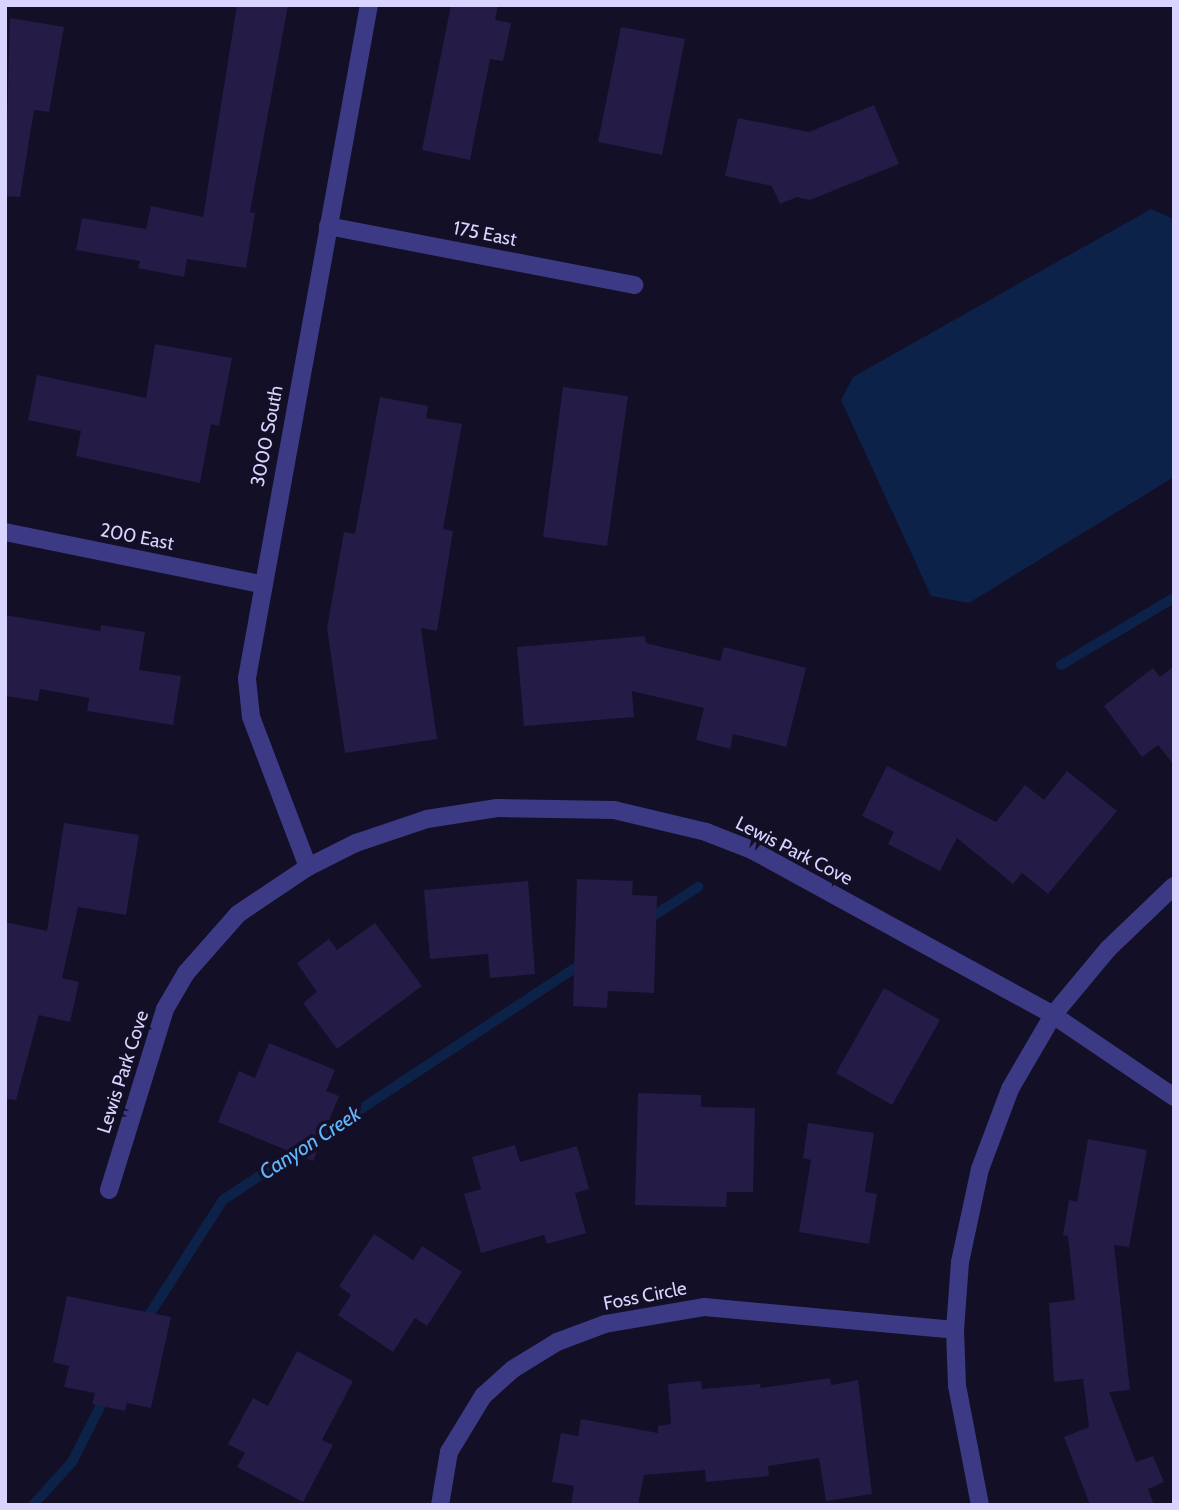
<!DOCTYPE html>
<html>
<head>
<meta charset="utf-8">
<style>
	body { margin:0 }
	#map { position:relative; width:1179px; height:1510px; overflow:hidden; background:#130f26; font-family:Cabin,sans-serif }
	div>[style] { position:absolute }
	.water>* { inset:0; background:#0c2248 }
	.stream>* { height:10px; margin:-5px; padding:0 5px; transform-origin:5px; border-radius:5px; background:#0c2248 }
	.building>* { inset:0; background:#241b47 }
	.minor>* { height:18px; margin:-9px; padding:0 9px; transform-origin:9px; border-radius:9px; background:#3d3a85 }
	span { translate:-50% -50%; white-space:nowrap; text-align:center; line-height:1.15; -webkit-text-stroke:7px #130f26; paint-order:stroke }
	.street-label { font-size:19px; color:#d9d4ff }
	.water-label { font-size:21px; color:#62b6ff; font-style:italic }
	.frame { position:absolute; inset:0; border:7px solid #d9d4ff; pointer-events:none }
</style>
</head>
<body>
<div id="map">
	<div class="water">
		<i style="clip-path:polygon(1151px 209px,1174px 219px,1174px 477px,969px 603px,931px 596px,841px 400px,853px 377px)"></i>
	</div>
	<div class="stream">
		<i style="left:1061px;top:665px;width:131px;rotate:-30.7deg"></i>
		<i style="left:647px;top:920px;width:61px;rotate:-32.9deg"></i>
		<i style="left:144px;top:1323px;width:146px;rotate:-57.3deg"></i>
		<i style="left:223px;top:1200px;width:434px;rotate:-33.4deg"></i>
		<i style="left:33px;top:1505px;width:58px;rotate:-47.8deg"></i>
		<i style="left:72px;top:1462px;width:75px;rotate:-63.1deg"></i>
	</div>
	<div class="building">
		<i style="clip-path:polygon(237px 5px,288px 5px,250px 212px,255px 213px,246px 268px,187px 259px,184px 277px,138px 268px,140px 261px,76px 250px,82px 218px,146px 229px,151px 206px,203px 217px)"></i>
		<i style="clip-path:polygon(451px 5px,498px 5px,495px 20px,511px 23px,503px 61px,490px 59px,470px 160px,422px 150px)"></i>
		<i style="clip-path:polygon(10px 18px,64px 27px,49px 112px,34px 110px,20px 197px,5px 196px)"></i>
		<i style="clip-path:polygon(621px 27px,685px 39px,662px 155px,598px 142px)"></i>
		<i style="clip-path:polygon(874px 105px,899px 164px,810px 200px,797px 197px,780px 204px,772px 186px,725px 176px,738px 118px,809px 132px)"></i>
		<i style="clip-path:polygon(155px 344px,232px 358px,219px 426px,211px 424px,200px 483px,76px 456px,81px 431px,28px 420px,37px 375px,146px 398px)"></i>
		<i style="clip-path:polygon(563px 387px,628px 396px,607px 546px,543px 537px)"></i>
		<i style="clip-path:polygon(380px 397px,428px 406px,426px 418px,462px 424px,443px 529px,453px 531px,437px 631px,421px 628px,437px 739px,345px 753px,327px 628px,344px 532px,355px 534px)"></i>
		<i style="clip-path:polygon(5px 615px,100px 631px,101px 625px,145px 632px,139px 670px,181px 676px,173px 725px,87px 711px,89px 698px,40px 689px,38px 701px,5px 696px)"></i>
		<i style="clip-path:polygon(645px 636px,646px 643px,720px 661px,724px 647px,806px 668px,786px 747px,733px 734px,730px 749px,696px 740px,704px 708px,632px 691px,634px 717px,524px 726px,517px 647px)"></i>
		<i style="clip-path:polygon(1174px 666px,1174px 765px,1158px 745px,1142px 757px,1104px 706px,1153px 668px,1160px 677px)"></i>
		<i style="clip-path:polygon(887px 766px,996px 822px,1025px 785px,1044px 800px,1067px 771px,1117px 811px,1048px 894px,1022px 873px,1013px 884px,957px 838px,940px 871px,888px 844px,894px 832px,862px 816px)"></i>
		<i style="clip-path:polygon(64px 823px,139px 835px,126px 915px,78px 907px,62px 978px,79px 982px,70px 1022px,39px 1015px,16px 1100px,5px 1099px,5px 922px,47px 931px)"></i>
		<i style="clip-path:polygon(577px 879px,633px 881px,632px 895px,657px 896px,654px 993px,608px 991px,607px 1008px,573px 1006px)"></i>
		<i style="clip-path:polygon(528px 881px,535px 974px,490px 978px,488px 954px,430px 959px,424px 890px)"></i>
		<i style="clip-path:polygon(375px 923px,422px 986px,337px 1049px,303px 1003px,317px 992px,297px 963px,329px 939px,337px 950px)"></i>
		<i style="clip-path:polygon(884px 988px,940px 1020px,892px 1105px,836px 1073px)"></i>
		<i style="clip-path:polygon(269px 1043px,335px 1070px,326px 1091px,339px 1096px,313px 1161px,218px 1122px,239px 1071px,255px 1078px)"></i>
		<i style="clip-path:polygon(638px 1093px,701px 1095px,701px 1107px,755px 1108px,753px 1192px,727px 1192px,726px 1207px,635px 1205px)"></i>
		<i style="clip-path:polygon(808px 1123px,874px 1133px,865px 1192px,877px 1194px,869px 1244px,799px 1232px,811px 1160px,803px 1158px)"></i>
		<i style="clip-path:polygon(1088px 1139px,1147px 1150px,1129px 1247px,1114px 1245px,1130px 1390px,1109px 1392px,1136px 1462px,1153px 1456px,1164px 1482px,1148px 1489px,1154px 1505px,1090px 1505px,1064px 1437px,1089px 1427px,1083px 1379px,1054px 1382px,1049px 1303px,1075px 1300px,1068px 1236px,1063px 1235px,1069px 1200px,1077px 1202px)"></i>
		<i style="clip-path:polygon(515px 1145px,520px 1162px,577px 1146px,589px 1189px,575px 1193px,586px 1233px,547px 1244px,544px 1235px,481px 1253px,464px 1194px,481px 1189px,472px 1157px)"></i>
		<i style="clip-path:polygon(374px 1234px,413px 1260px,422px 1246px,462px 1272px,427px 1326px,415px 1318px,393px 1352px,338px 1315px,351px 1295px,339px 1286px)"></i>
		<i style="clip-path:polygon(67px 1296px,171px 1317px,151px 1408px,127px 1403px,125px 1411px,92px 1404px,95px 1393px,64px 1387px,69px 1366px,53px 1362px)"></i>
		<i style="clip-path:polygon(297px 1351px,353px 1381px,322px 1440px,333px 1445px,303px 1502px,237px 1467px,245px 1453px,228px 1444px,253px 1398px,268px 1406px)"></i>
		<i style="clip-path:polygon(830px 1378px,831px 1385px,858px 1380px,872px 1494px,826px 1501px,819px 1458px,768px 1466px,769px 1476px,706px 1482px,705px 1470px,644px 1475px,638px 1505px,571px 1505px,574px 1486px,552px 1482px,561px 1433px,578px 1436px,581px 1419px,658px 1433px,658px 1426px,671px 1424px,668px 1384px,701px 1381px,702px 1389px,760px 1384px,761px 1388px)"></i>
	</div>
	<div class="minor">
		<i style="left:328px;top:226px;width:312px;rotate:10.9deg"></i>
		<i style="left:5px;top:532px;width:261px;rotate:11.5deg"></i>
		<i style="left:308px;top:867px;width:160px;rotate:-110.8deg"></i>
		<i style="left:251px;top:717px;width:39px;rotate:-96deg"></i>
		<i style="left:247px;top:678px;width:684px;rotate:-79.73deg"></i>
		<i style="left:109px;top:1190px;width:189px;rotate:-72.8deg"></i>
		<i style="left:165px;top:1009px;width:42px;rotate:-59.7deg"></i>
		<i style="left:186px;top:973px;width:79px;rotate:-48.6deg"></i>
		<i style="left:238px;top:914px;width:84px;rotate:-33.9deg"></i>
		<i style="left:308px;top:867px;width:54px;rotate:-26.6deg"></i>
		<i style="left:356px;top:843px;width:75px;rotate:-18.7deg"></i>
		<i style="left:427px;top:819px;width:71px;rotate:-8.9deg"></i>
		<i style="left:497px;top:808px;width:117px;rotate:1deg"></i>
		<i style="left:614px;top:810px;width:95px;rotate:13.4deg"></i>
		<i style="left:706px;top:832px;width:49px;rotate:21.4deg"></i>
		<i style="left:752px;top:850px;width:343px;rotate:28.7deg"></i>
		<i style="left:1053px;top:1015px;width:146px;rotate:34.1deg"></i>
		<i style="left:440px;top:1505px;width:54px;rotate:-80.4deg"></i>
		<i style="left:449px;top:1452px;width:66px;rotate:-58.7deg"></i>
		<i style="left:483px;top:1396px;width:40px;rotate:-42deg"></i>
		<i style="left:513px;top:1369px;width:52px;rotate:-31.5deg"></i>
		<i style="left:557px;top:1342px;width:51px;rotate:-20.6deg"></i>
		<i style="left:605px;top:1324px;width:100px;rotate:-9.7deg"></i>
		<i style="left:704px;top:1307px;width:252px;rotate:5.2deg"></i>
		<i style="left:980px;top:1505px;width:122px;rotate:-100.9deg"></i>
		<i style="left:957px;top:1385px;width:55px;rotate:-92.1deg"></i>
		<i style="left:955px;top:1330px;width:68px;rotate:-85.8deg"></i>
		<i style="left:960px;top:1262px;width:95px;rotate:-77.9deg"></i>
		<i style="left:980px;top:1169px;width:85px;rotate:-69.4deg"></i>
		<i style="left:1010px;top:1089px;width:86px;rotate:-59.8deg"></i>
		<i style="left:1053px;top:1015px;width:86px;rotate:-50.2deg"></i>
		<i style="left:1108px;top:949px;width:91px;rotate:-43.7deg"></i>
	</div>
	<div class="street-label">
		<span style="left:485px;top:234px;rotate:11deg">175 East</span>
		<span style="left:267px;top:436px;rotate:-79deg">3000 South</span>
		<span style="left:137px;top:537px;rotate:11deg">200 East</span>
		<span style="left:794px;top:851px;rotate:27deg">Lewis Park Cove</span>
		<span style="left:123px;top:1072px;rotate:-72deg">Lewis Park Cove</span>
		<span style="left:645px;top:1296px;rotate:-11deg">Foss Circle</span>
	</div>
	<div class="water-label">
		<span style="left:310px;top:1143px;rotate:-33deg">Canyon Creek</span>
	</div>
	<div class="frame"></div>
</div>
</body>
</html>
